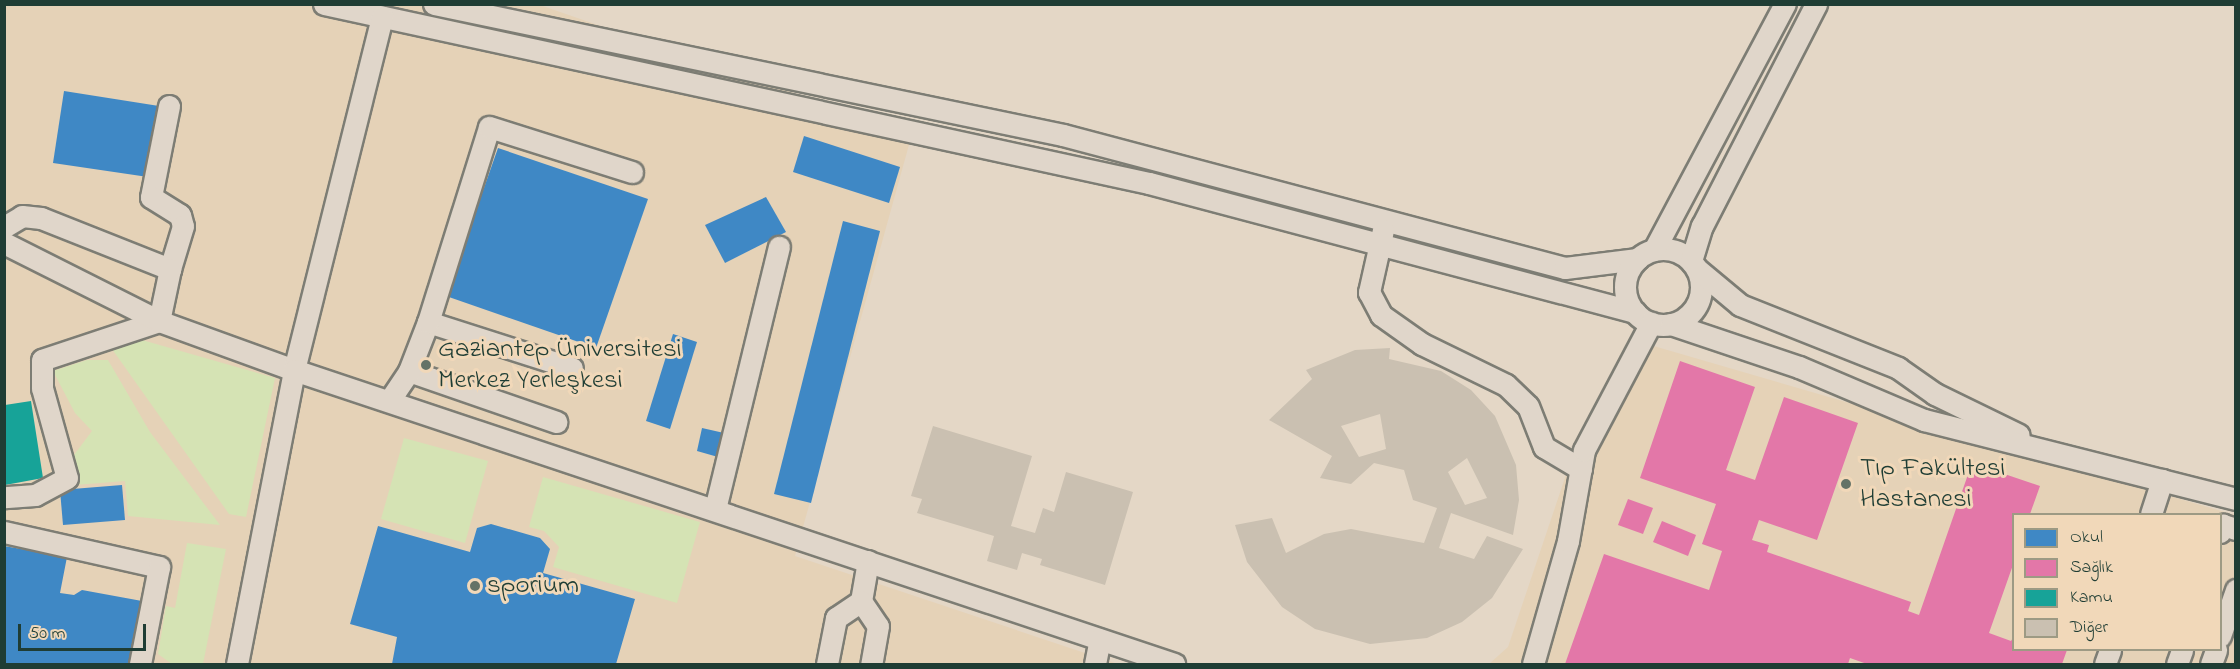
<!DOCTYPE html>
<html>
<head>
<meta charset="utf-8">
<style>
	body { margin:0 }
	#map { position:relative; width:2240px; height:669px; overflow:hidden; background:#e4d7c6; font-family:"Indie Flower",sans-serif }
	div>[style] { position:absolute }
	.built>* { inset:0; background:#e5d2b7 }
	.green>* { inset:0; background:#d5e3b4 }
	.schools>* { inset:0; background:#3f88c5 }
	.health>* { inset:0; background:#e377a8 }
	.public>* { inset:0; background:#17a398 }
	.building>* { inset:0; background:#cac0b1 }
	.roads { filter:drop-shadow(2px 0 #7d7d74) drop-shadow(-2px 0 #7d7d74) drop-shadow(0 2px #7d7d74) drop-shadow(0 -2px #7d7d74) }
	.minor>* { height:21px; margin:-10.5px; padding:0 10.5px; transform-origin:10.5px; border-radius:10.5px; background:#e0d6ca }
	.minor>.ring { margin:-10.5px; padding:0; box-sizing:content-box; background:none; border:21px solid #e0d6ca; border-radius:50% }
	.dots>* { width:16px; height:16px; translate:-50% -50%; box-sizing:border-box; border:3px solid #f1d8b9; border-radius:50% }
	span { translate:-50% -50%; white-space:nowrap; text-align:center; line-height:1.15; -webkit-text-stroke:6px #f1d8b9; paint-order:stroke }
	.poi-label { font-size:27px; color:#1f3d34 }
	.left { translate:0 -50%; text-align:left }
	.frame { position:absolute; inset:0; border:6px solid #1f3d34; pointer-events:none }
	.legend { position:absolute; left:2012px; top:513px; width:210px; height:138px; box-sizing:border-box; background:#f1d8b9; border:2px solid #9d9a84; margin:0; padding:8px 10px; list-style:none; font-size:18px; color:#1f3d34 }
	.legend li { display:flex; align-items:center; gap:12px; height:30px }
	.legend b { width:30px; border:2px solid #9d9a84 }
	.scale { position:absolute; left:18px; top:624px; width:128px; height:27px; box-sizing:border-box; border:3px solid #1f3d34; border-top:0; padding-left:8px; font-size:18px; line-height:21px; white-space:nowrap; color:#1f3d34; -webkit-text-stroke:4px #f1d8b9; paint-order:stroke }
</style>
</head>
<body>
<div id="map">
	<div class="built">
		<i style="clip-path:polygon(4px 5px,540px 5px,912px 134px,795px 556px,1118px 664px,5px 664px)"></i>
		<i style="clip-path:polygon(evenodd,1633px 340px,2235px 515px,2234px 664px,1489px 664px,1508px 647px,1573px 454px,1633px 340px,2014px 514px,2220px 514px,2220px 650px,2014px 650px,2014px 514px)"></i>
	</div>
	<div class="green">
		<i style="clip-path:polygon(135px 338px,275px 378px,246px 517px,229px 514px,112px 349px)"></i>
		<i style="clip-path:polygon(87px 360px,108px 360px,150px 432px,220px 525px,128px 516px,125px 481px,75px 485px,74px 455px,92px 431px,75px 413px,53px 371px)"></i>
		<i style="clip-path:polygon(404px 438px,488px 461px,465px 543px,381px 519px)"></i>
		<i style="clip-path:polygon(543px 477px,700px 522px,677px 603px,553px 567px,559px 547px,544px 531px,529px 527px)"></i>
		<i style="clip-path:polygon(187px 543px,226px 549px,203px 664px,172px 664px,158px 654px,166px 606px,175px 608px)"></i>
	</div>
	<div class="schools">
		<i style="clip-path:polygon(64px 91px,159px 106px,148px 177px,53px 163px)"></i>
		<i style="clip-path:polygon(804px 136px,900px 167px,889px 203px,793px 172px)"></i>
		<i style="clip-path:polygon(498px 148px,648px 199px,596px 348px,446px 296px)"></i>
		<i style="clip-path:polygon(766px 197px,786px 232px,725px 263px,705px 225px)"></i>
		<i style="clip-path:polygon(843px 221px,880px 231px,811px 503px,774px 494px)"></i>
		<i style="clip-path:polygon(673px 334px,697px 342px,670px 429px,646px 421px)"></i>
		<i style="clip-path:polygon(702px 428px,724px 433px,718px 457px,697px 451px)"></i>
		<i style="clip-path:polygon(122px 485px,125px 520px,63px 525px,60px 490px)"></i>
		<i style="clip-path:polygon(491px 524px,540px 538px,550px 549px,543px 573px,635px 599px,616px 664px,392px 664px,397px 637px,350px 624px,378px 526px,470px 552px,477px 528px)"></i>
		<i style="clip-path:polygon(4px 546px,67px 557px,60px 593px,74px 595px,82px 590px,142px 601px,130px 664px,4px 664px)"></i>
	</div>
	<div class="health">
		<i style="clip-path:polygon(1680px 361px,1755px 387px,1726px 470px,1755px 480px,1784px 397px,1858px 423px,1817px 540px,1759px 520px,1752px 540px,1769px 545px,1767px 552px,1911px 602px,1908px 611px,1919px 615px,1972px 463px,2040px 486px,2030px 514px,2014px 514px,2014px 562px,1989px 633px,2011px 641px,2014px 636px,2014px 650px,2067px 650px,2062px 664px,1867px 664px,1850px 658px,1848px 664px,1565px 664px,1604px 554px,1709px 590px,1722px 551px,1702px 544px,1716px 504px,1640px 478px)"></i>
		<i style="clip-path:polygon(1628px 499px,1653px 508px,1643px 534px,1618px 525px)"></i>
		<i style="clip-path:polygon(1662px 521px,1696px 535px,1688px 556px,1653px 542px)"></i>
	</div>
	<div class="public">
		<i style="clip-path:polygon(31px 401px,43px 478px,5px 485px,5px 405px)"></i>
	</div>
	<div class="building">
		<i style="clip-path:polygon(evenodd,1390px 348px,1389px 359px,1441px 371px,1471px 390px,1495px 416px,1516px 465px,1519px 500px,1513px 535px,1451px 513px,1439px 548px,1474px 559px,1487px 536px,1523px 549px,1492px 598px,1462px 622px,1427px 638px,1370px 644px,1315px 629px,1282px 607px,1247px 562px,1235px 525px,1272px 518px,1286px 553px,1324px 534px,1351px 529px,1424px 543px,1437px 508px,1413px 500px,1404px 470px,1374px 463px,1351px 484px,1320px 478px,1332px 456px,1269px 420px,1312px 379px,1306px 370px,1355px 350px,1390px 348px,1380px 414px,1386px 449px,1359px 457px,1341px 426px,1380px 414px,1390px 348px,1467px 458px,1487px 498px,1465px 505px,1448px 472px,1467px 458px)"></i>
		<i style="clip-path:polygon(933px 426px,1032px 456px,1011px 526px,1035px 533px,1043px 508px,1054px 512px,1066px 472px,1133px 492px,1105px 585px,1040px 565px,1042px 559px,1022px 553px,1017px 570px,987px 561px,994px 536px,917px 513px,922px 499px,911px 496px)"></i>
	</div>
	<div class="roads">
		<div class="minor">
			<i style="left:324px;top:4px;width:844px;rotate:12.24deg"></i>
			<i style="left:1149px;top:183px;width:503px;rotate:14.87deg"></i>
			<i style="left:434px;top:4px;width:642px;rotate:11.76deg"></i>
			<i style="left:1063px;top:135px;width:519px;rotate:14.84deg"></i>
			<i style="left:1565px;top:268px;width:73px;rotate:-7.1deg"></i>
			<i style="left:169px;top:106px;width:93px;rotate:101.2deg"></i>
			<i style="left:151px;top:197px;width:34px;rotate:32deg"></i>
			<i style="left:180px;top:215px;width:11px;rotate:75deg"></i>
			<i style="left:183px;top:226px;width:45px;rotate:106.8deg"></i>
			<i style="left:4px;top:227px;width:21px;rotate:-31deg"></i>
			<i style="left:22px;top:216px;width:19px;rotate:6deg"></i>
			<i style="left:41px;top:218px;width:139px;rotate:21.6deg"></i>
			<i style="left:170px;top:269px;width:53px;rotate:101.9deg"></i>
			<i style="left:159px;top:321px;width:123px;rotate:161.6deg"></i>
			<i style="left:42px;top:360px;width:28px;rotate:90deg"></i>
			<i style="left:42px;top:388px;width:93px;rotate:74.5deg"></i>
			<i style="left:67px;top:478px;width:36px;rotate:152deg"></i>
			<i style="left:35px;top:495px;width:31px;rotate:176deg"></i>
			<i style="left:1383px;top:230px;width:64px;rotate:102.7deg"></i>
			<i style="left:1369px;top:292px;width:26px;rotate:62deg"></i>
			<i style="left:1381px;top:315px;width:50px;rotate:35.3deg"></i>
			<i style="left:1422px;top:344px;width:93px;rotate:26deg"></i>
			<i style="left:1506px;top:385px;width:30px;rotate:44deg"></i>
			<i style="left:1528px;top:406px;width:44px;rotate:68.7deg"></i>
			<i style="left:1544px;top:447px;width:43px;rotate:30.7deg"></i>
			<i style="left:4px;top:243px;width:174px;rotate:26.7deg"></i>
			<i style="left:159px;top:321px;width:144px;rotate:19.9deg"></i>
			<i style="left:294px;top:370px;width:364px;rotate:-76deg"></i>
			<i class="ring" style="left:1625px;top:249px;width:55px;height:55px"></i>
			<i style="left:1654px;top:250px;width:279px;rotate:-62deg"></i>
			<i style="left:1691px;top:261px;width:37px;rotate:-73deg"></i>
			<i style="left:1702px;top:226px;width:250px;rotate:-62.8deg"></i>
			<i style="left:1697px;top:269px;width:56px;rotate:39.9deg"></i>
			<i style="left:1740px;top:305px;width:170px;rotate:21.7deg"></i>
			<i style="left:1898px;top:368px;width:45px;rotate:35.1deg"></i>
			<i style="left:1935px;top:394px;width:93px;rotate:26deg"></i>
			<i style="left:428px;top:322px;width:151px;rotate:17.7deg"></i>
			<i style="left:1671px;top:324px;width:135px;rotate:18.6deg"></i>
			<i style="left:1799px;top:367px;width:136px;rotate:23deg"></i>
			<i style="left:1924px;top:420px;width:322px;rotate:14.2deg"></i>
			<i style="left:409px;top:371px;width:156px;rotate:19.1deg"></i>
			<i style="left:389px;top:401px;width:36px;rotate:-56deg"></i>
			<i style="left:409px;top:371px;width:53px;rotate:-68.8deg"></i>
			<i style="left:428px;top:322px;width:204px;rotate:-72.6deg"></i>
			<i style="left:489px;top:127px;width:150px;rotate:17.5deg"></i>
			<i style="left:715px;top:509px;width:270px;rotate:-76.3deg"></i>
			<i style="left:2151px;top:514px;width:36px;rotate:-72deg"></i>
			<i style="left:4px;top:532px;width:159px;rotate:12.7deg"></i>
			<i style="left:159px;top:567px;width:99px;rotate:101.1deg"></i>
			<i style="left:2220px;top:532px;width:8px;rotate:-67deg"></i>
			<i style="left:2223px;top:525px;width:14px;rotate:17deg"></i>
			<i style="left:868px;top:561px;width:41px;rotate:99.9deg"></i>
			<i style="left:861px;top:601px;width:30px;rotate:56deg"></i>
			<i style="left:878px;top:626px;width:39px;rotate:100deg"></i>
			<i style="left:2220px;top:636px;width:49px;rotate:-70.8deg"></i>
			<i style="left:237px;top:664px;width:299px;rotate:-79deg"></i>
			<i style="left:294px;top:370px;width:928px;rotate:18.47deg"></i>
			<i style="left:827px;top:664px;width:47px;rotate:-78.9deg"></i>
			<i style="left:836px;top:618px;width:30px;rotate:-34deg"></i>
			<i style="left:1095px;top:664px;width:25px;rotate:-79deg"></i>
			<i style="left:1533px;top:664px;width:128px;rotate:-74.1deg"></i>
			<i style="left:1568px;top:541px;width:92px;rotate:-80deg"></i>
			<i style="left:1584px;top:450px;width:144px;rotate:-62.2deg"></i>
			<i style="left:2105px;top:664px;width:15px;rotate:-70deg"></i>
			<i style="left:2177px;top:664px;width:15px;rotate:-70deg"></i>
			<i style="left:2211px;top:664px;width:15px;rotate:-70deg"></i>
		</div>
	</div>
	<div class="dots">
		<i style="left:426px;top:365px;background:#647367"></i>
		<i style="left:1846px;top:484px;background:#647367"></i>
		<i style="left:475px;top:586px;background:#647367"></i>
	</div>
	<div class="poi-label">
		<span class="left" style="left:438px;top:365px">Gaziantep Üniversitesi<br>Merkez Yerleşkesi</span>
		<span class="left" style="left:1860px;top:484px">Tıp Fakültesi<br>Hastanesi</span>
		<span class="left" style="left:487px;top:586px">sporium</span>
	</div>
	<div class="frame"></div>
	<ul class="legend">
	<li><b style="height:16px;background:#3f88c5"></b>Okul</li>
	<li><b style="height:16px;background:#e377a8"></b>Sağlık</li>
	<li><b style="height:16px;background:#17a398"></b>Kamu</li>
	<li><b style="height:16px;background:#cac0b1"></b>Diğer</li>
	</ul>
	<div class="scale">50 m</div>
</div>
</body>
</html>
